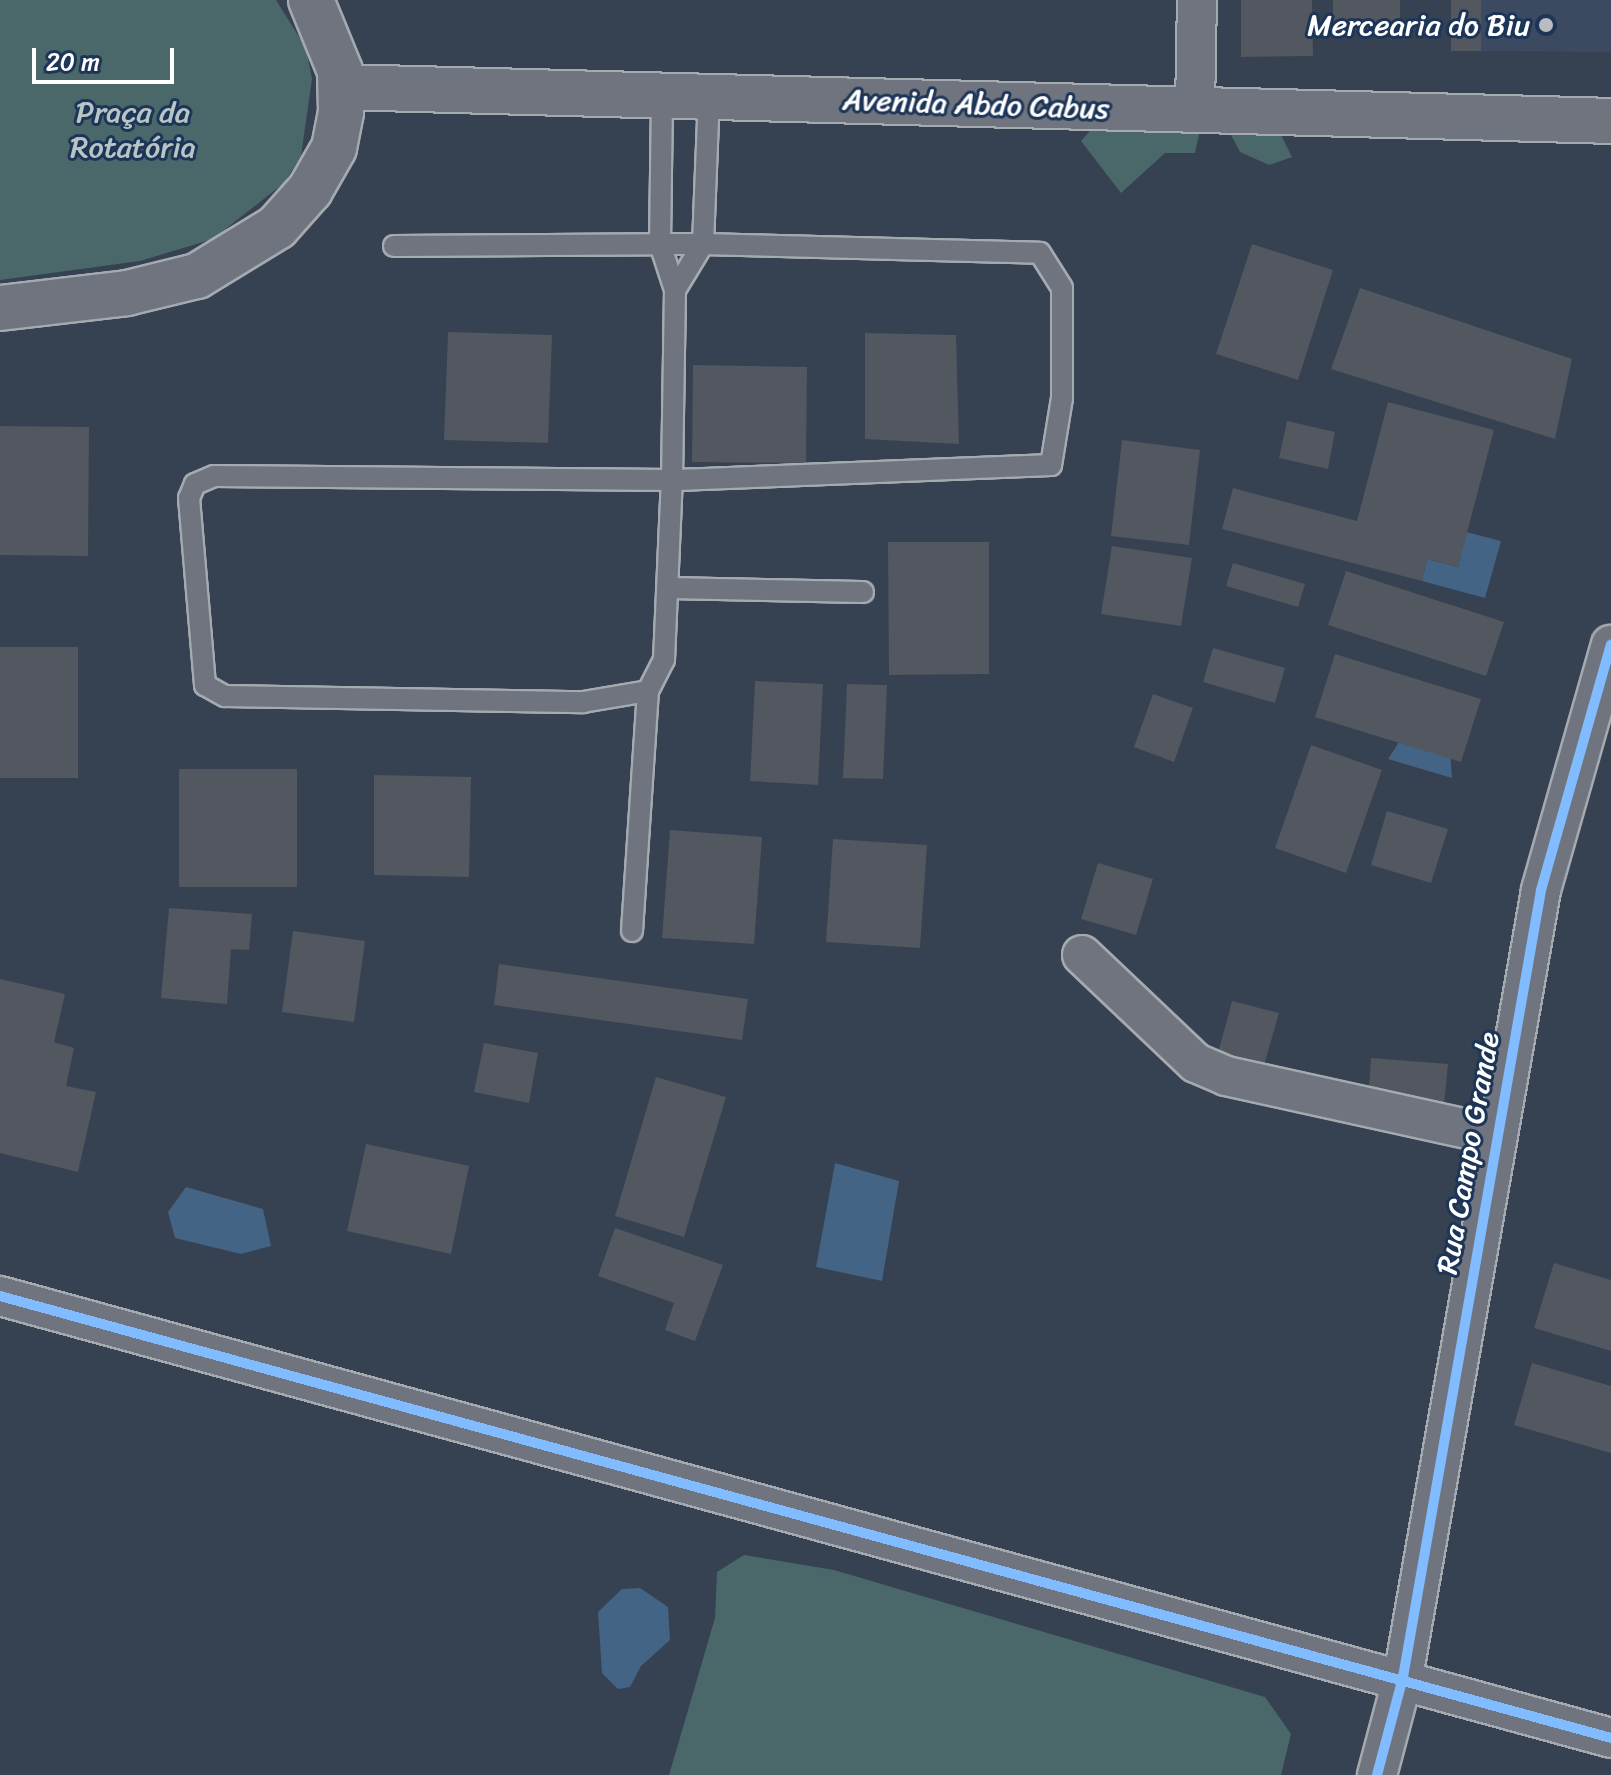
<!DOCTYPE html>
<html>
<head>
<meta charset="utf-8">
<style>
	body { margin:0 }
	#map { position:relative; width:1611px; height:1775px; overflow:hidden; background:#364151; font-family:Sriracha,sans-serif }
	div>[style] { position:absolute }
	.built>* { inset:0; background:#3b4a60 }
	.green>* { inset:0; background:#4a686a }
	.water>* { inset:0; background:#436485 }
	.building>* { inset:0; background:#525760 }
	.roads { filter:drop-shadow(2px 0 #a5aab1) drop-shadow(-2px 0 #a5aab1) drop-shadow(0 2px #a5aab1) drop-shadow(0 -2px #a5aab1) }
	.service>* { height:20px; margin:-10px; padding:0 10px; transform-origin:10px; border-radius:10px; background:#6f747e }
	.minor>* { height:38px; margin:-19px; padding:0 19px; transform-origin:19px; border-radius:19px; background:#6f747e }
	.secondary>* { height:44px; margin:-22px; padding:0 22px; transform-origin:22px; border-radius:22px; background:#6f747e }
	.cycleway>* { height:10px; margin:-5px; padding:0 5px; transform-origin:5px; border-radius:5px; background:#80bcff }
	.dots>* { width:22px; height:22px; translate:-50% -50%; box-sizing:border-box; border:4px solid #1d3557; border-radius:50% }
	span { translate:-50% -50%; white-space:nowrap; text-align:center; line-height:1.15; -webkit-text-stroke:6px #1d3557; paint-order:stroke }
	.poi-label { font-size:30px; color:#fff }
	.right { translate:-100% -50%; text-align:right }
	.street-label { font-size:30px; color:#fff }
	.park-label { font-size:30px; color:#b8c5c5 }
	.scale { position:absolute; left:32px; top:48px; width:142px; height:36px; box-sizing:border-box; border:4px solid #fff; border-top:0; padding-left:10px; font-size:24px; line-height:28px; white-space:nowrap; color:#fff; -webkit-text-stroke:6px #1d3557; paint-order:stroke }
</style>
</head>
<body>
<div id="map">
	<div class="built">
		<i style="clip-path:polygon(1481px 0,1611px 0,1611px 52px,1481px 51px)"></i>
	</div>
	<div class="green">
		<i style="clip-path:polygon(0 0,276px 0,306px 48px,312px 79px,301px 156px,284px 183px,213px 239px,140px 261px,0 280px)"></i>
		<i style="clip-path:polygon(1119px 98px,1201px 125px,1195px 153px,1165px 153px,1121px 193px,1081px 141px)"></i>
		<i style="clip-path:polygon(1278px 129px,1292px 157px,1269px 165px,1240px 152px,1229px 131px)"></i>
		<i style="clip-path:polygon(744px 1555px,834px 1570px,1265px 1697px,1291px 1734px,1281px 1775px,669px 1775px,715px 1618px,717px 1572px)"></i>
	</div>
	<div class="water">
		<i style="clip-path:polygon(1466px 532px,1501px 541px,1485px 598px,1422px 581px,1427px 559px,1458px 567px)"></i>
		<i style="clip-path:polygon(1408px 728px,1450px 750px,1452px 778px,1388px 759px)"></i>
		<i style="clip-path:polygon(835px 1163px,899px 1181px,882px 1281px,816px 1267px)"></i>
		<i style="clip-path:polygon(186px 1187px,263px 1209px,271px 1246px,241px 1254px,175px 1238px,168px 1212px)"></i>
		<i style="clip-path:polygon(640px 1588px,668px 1607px,670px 1640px,641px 1666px,630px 1687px,618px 1689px,602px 1673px,598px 1612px,622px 1589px)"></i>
	</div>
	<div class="building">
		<i style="clip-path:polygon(1241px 0,1312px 0,1313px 56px,1241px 57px)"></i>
		<i style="clip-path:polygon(1333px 0,1400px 0,1400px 30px,1333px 30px)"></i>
		<i style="clip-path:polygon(1451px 0,1481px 0,1481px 51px,1451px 51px)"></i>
		<i style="clip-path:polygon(1252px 244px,1333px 270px,1298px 380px,1216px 354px)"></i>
		<i style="clip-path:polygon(1360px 288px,1572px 359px,1555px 439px,1331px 369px)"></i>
		<i style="clip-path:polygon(448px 332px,552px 335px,548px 443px,444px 440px)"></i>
		<i style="clip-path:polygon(865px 333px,956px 335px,959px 444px,865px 439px)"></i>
		<i style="clip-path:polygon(693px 365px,807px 367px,806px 463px,692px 462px)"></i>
		<i style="clip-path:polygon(1388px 402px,1494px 430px,1458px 567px,1427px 559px,1422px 581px,1222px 529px,1233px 488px,1357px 521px)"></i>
		<i style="clip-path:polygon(1287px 421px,1335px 432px,1328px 469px,1279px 458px)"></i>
		<i style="clip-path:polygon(0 426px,89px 427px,88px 556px,0 555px)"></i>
		<i style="clip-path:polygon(1122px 440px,1200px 450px,1189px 545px,1111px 536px)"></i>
		<i style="clip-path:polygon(888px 542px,989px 542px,989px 674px,889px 675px)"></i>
		<i style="clip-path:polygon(1112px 546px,1192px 558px,1181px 626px,1101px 614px)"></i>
		<i style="clip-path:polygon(1233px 563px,1305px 584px,1298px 607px,1226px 586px)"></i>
		<i style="clip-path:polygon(1346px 571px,1504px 622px,1486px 676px,1328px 625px)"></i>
		<i style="clip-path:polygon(0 647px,78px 647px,78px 778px,0 778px)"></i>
		<i style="clip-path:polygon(1213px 648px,1285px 668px,1275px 703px,1203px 682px)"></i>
		<i style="clip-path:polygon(1335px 654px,1481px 699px,1461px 762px,1315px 717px)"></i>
		<i style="clip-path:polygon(755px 681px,823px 684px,818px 785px,750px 781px)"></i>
		<i style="clip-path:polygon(847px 684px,887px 685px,883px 779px,843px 778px)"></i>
		<i style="clip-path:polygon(1153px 694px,1193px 708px,1174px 762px,1134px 747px)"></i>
		<i style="clip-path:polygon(1311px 745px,1382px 770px,1346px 873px,1275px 848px)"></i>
		<i style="clip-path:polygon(179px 769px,297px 769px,297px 887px,179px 887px)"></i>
		<i style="clip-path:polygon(374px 775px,471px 777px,469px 877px,374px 875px)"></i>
		<i style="clip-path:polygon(1387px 811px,1448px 829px,1431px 883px,1371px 865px)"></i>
		<i style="clip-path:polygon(670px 830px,762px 837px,754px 944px,662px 938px)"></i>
		<i style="clip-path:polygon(833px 839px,927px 845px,920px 948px,826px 942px)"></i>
		<i style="clip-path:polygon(1098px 863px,1153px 879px,1136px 935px,1081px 919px)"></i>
		<i style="clip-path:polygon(169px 908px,252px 914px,249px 950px,231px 949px,227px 1004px,161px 998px)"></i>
		<i style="clip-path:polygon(293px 931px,365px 941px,354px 1022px,282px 1012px)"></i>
		<i style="clip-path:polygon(499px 964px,748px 999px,742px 1040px,494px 1005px)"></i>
		<i style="clip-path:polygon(0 979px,65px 994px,54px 1042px,74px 1048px,66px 1086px,96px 1092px,78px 1172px,0 1153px)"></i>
		<i style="clip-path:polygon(1232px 1001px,1279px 1013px,1263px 1069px,1217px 1057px)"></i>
		<i style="clip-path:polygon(484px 1043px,538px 1053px,529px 1103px,474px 1092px)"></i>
		<i style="clip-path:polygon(1371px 1058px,1448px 1064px,1444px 1105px,1368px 1104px)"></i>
		<i style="clip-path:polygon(656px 1077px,726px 1097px,684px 1237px,615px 1216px)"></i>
		<i style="clip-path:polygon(366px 1144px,469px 1166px,451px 1254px,347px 1231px)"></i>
		<i style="clip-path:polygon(615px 1228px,723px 1265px,695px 1341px,665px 1330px,674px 1303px,598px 1276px)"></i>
		<i style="clip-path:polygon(1554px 1263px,1611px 1280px,1611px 1351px,1534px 1328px)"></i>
		<i style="clip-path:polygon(1532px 1363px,1611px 1386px,1611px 1453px,1514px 1425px)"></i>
	</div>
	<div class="roads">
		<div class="service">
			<i style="left:394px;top:246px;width:266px;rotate:-0.4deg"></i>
			<i style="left:660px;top:244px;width:43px"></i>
			<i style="left:703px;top:244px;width:337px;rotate:1.5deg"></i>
			<i style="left:1040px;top:253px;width:41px;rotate:57.8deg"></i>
			<i style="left:1062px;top:288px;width:110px;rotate:90deg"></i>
			<i style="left:1062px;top:398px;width:68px;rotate:99.3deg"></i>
			<i style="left:1051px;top:465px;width:379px;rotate:177.7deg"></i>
			<i style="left:672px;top:480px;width:458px;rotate:-179.5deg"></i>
			<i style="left:214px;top:476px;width:21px;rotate:157deg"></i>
			<i style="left:195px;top:484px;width:15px;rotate:113deg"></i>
			<i style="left:189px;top:498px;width:188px;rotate:85.1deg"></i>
			<i style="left:205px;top:685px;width:23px;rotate:29deg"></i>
			<i style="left:225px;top:696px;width:358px;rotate:1deg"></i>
			<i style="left:583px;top:702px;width:66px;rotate:-9.6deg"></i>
			<i style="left:648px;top:691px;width:35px;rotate:-63deg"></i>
			<i style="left:664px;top:660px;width:180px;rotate:-87.5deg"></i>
			<i style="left:672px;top:480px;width:190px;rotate:-89.1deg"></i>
			<i style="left:675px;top:290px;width:48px;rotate:-108.1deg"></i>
			<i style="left:660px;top:244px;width:148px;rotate:-89.2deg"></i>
			<i style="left:675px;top:290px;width:54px;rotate:-58.7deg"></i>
			<i style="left:703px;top:244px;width:147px;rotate:-87.7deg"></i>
			<i style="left:667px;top:588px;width:196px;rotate:1.2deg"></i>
			<i style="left:632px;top:931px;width:241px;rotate:-86.2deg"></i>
		</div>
		<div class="minor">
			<i style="left:1195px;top:110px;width:110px;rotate:-89deg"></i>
			<i style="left:1082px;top:955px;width:157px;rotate:43.5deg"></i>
			<i style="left:1196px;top:1063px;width:33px;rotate:23deg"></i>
			<i style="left:1226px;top:1076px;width:275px;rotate:12.4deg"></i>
			<i style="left:0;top:1296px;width:1671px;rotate:15.34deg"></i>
			<i style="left:1377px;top:1775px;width:101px;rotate:-75.1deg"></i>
			<i style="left:1403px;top:1677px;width:799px;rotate:-80.05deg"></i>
			<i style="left:1541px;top:890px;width:255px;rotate:-74.1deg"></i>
		</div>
		<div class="secondary">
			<i style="left:341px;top:87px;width:1270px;rotate:1.53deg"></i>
			<i style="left:0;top:308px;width:128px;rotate:-6.7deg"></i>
			<i style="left:127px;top:293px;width:72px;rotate:-13.7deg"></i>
			<i style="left:197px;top:276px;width:94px;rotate:-31.5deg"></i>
			<i style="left:277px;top:227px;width:50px;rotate:-48.3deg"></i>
			<i style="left:310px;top:190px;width:48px;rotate:-60.3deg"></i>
			<i style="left:334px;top:148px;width:37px;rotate:-79deg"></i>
			<i style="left:341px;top:112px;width:41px;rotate:-91.4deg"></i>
			<i style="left:340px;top:71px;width:77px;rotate:-112.2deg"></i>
		</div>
	</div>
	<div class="cycleway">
		<i style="left:0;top:1296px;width:1671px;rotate:15.34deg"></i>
		<i style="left:1377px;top:1775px;width:101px;rotate:-75.1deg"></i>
		<i style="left:1403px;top:1677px;width:799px;rotate:-80.05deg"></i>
		<i style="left:1541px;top:890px;width:255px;rotate:-74.1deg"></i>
	</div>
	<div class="dots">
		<i style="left:1546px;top:25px;background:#b9bcc2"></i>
	</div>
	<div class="poi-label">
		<span class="right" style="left:1530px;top:25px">Mercearia do Biu</span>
	</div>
	<div class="street-label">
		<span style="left:976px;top:104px;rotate:2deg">Avenida Abdo Cabus</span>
		<span style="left:1468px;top:1153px;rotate:-80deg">Rua Campo Grande</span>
	</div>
	<div class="park-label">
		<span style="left:133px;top:129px">Praça da<br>Rotatória</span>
	</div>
	<div class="scale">20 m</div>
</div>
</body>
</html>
